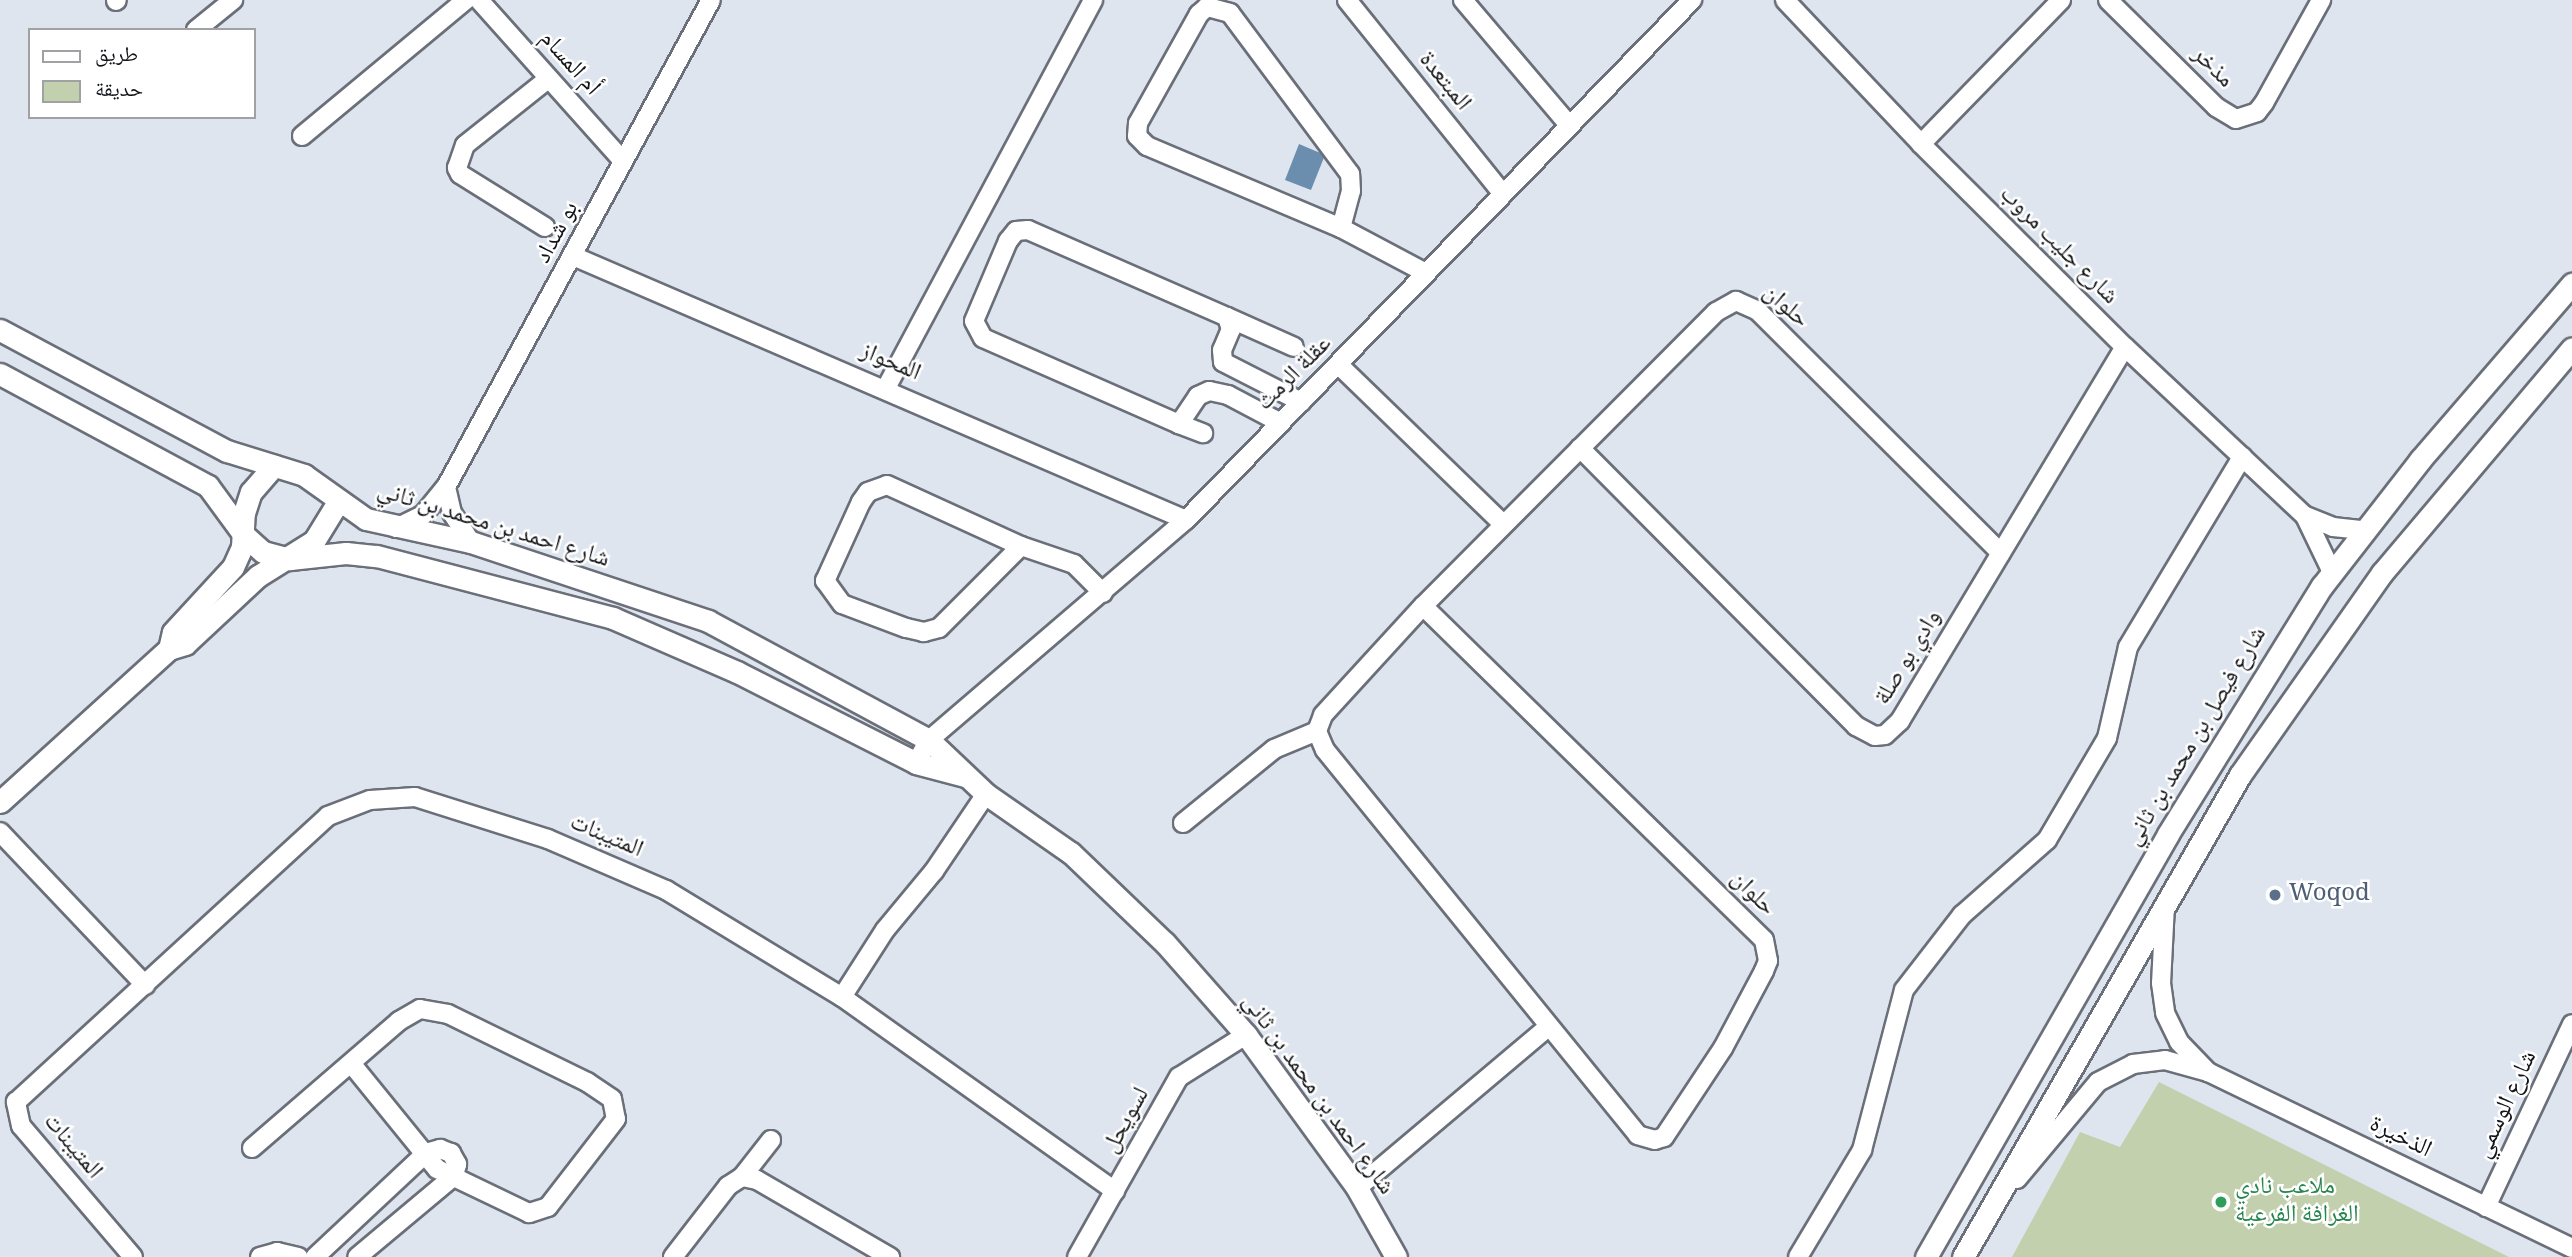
<!DOCTYPE html>
<html>
<head>
<meta charset="utf-8">
<style>
	body { margin:0 }
	#map { position:relative; width:2572px; height:1257px; overflow:hidden; background:#dee5ef; font-family:Georgia,"Noto Naskh Arabic",serif }
	div>[style] { position:absolute }
	.green>* { inset:0; background:#c3d0ad }
	.water>* { inset:0; background:#6b8eaf }
	.roads { filter:drop-shadow(2px 0 #6a6f79) drop-shadow(-2px 0 #6a6f79) drop-shadow(0 2px #6a6f79) drop-shadow(0 -2px #6a6f79) }
	.minor>* { height:18px; margin:-9px; padding:0 9px; transform-origin:9px; border-radius:9px; background:#fff }
	.tertiary>* { height:21px; margin:-10.5px; padding:0 10.5px; transform-origin:10.5px; border-radius:10.5px; background:#fff }
	.dots>* { width:19px; height:19px; translate:-50% -50%; box-sizing:border-box; border:4px solid #fff; border-radius:50% }
	span { translate:-50% -50%; white-space:nowrap; text-align:center; line-height:1.15; -webkit-text-stroke:5px #fff; paint-order:stroke }
	.street-label { font-size:24px; color:#121418 }
	.service-label { font-size:24px; color:#4e5e75 }
	.left { translate:0 -50%; text-align:left }
	.leisure-label { font-size:24px; color:#27864d }
	.legend { position:absolute; left:28px; top:28px; width:228px; height:91px; box-sizing:border-box; background:#fff; border:2px solid #a0a1a3; margin:0; padding:9px 12px; list-style:none; font-size:21px; color:#121418 }
	.legend li { display:flex; align-items:center; gap:14px; height:35px }
	.legend b { width:35px; border:2px solid #a0a1a3 }
</style>
</head>
<body>
<div id="map">
	<div class="green">
		<i style="clip-path:polygon(2159px 1082px,2509px 1257px,2012px 1257px,2080px 1132px,2120px 1147px)"></i>
	</div>
	<div class="water">
		<i style="clip-path:polygon(1299px 144px,1325px 155px,1311px 190px,1285px 180px)"></i>
	</div>
	<div class="roads">
		<div class="minor">
			<i style="left:479px;top:0;width:216px;rotate:48.2deg"></i>
			<i style="left:1347px;top:0;width:249px;rotate:51.2deg"></i>
			<i style="left:1463px;top:0;width:165px;rotate:49.7deg"></i>
			<i style="left:1785px;top:0;width:198px;rotate:46.6deg"></i>
			<i style="left:1921px;top:144px;width:288px;rotate:44.9deg"></i>
			<i style="left:2125px;top:347px;width:247px;rotate:43.2deg"></i>
			<i style="left:2305px;top:516px;width:62px;rotate:64.3deg"></i>
			<i style="left:2108px;top:0;width:152px;rotate:44.7deg"></i>
			<i style="left:2216px;top:107px;width:23px;rotate:31deg"></i>
			<i style="left:2236px;top:119px;width:22px;rotate:-18deg"></i>
			<i style="left:2257px;top:112px;width:11px;rotate:-52deg"></i>
			<i style="left:2264px;top:103px;width:118px;rotate:-61deg"></i>
			<i style="left:116px;top:1px;width:1px;rotate:-45deg"></i>
			<i style="left:196px;top:30px;width:48px;rotate:-39deg"></i>
			<i style="left:302px;top:136px;width:213px;rotate:-39.7deg"></i>
			<i style="left:1921px;top:144px;width:201px;rotate:-45.8deg"></i>
			<i style="left:545px;top:227px;width:100px;rotate:-148.1deg"></i>
			<i style="left:460px;top:174px;width:7px;rotate:-117deg"></i>
			<i style="left:457px;top:168px;width:24px;rotate:-71deg"></i>
			<i style="left:465px;top:145px;width:106px;rotate:-38.5deg"></i>
			<i style="left:1341px;top:228px;width:38px;rotate:-75deg"></i>
			<i style="left:1351px;top:191px;width:17px;rotate:-93deg"></i>
			<i style="left:1350px;top:174px;width:201px;rotate:-126.7deg"></i>
			<i style="left:1230px;top:13px;width:24px;rotate:-165deg"></i>
			<i style="left:1207px;top:7px;width:11px;rotate:139deg"></i>
			<i style="left:1199px;top:14px;width:125px;rotate:119.2deg"></i>
			<i style="left:1138px;top:123px;width:13px;rotate:94deg"></i>
			<i style="left:1137px;top:136px;width:14px;rotate:45deg"></i>
			<i style="left:1147px;top:146px;width:211px;rotate:22.9deg"></i>
			<i style="left:1341px;top:228px;width:96px;rotate:27.9deg"></i>
			<i style="left:573px;top:256px;width:667px;rotate:23.3deg"></i>
			<i style="left:1227px;top:317px;width:73px;rotate:24.1deg"></i>
			<i style="left:1340px;top:366px;width:227px;rotate:44.1deg"></i>
			<i style="left:886px;top:388px;width:440px;rotate:-61.9deg"></i>
			<i style="left:1281px;top:423px;width:60px;rotate:-152.2deg"></i>
			<i style="left:1228px;top:395px;width:19px;rotate:-168deg"></i>
			<i style="left:1209px;top:391px;width:12px;rotate:156deg"></i>
			<i style="left:1198px;top:396px;width:34px;rotate:124deg"></i>
			<i style="left:1179px;top:424px;width:214px;rotate:-156.3deg"></i>
			<i style="left:983px;top:338px;width:19px;rotate:-118deg"></i>
			<i style="left:974px;top:321px;width:87px;rotate:-67deg"></i>
			<i style="left:1008px;top:241px;width:13px;rotate:-51deg"></i>
			<i style="left:1016px;top:231px;width:12px;rotate:-5deg"></i>
			<i style="left:1028px;top:230px;width:217px;rotate:23.6deg"></i>
			<i style="left:1227px;top:317px;width:13px;rotate:72deg"></i>
			<i style="left:1231px;top:329px;width:23px;rotate:113deg"></i>
			<i style="left:1222px;top:350px;width:12px;rotate:85deg"></i>
			<i style="left:1223px;top:362px;width:88px;rotate:27.1deg"></i>
			<i style="left:1179px;top:424px;width:26px;rotate:21deg"></i>
			<i style="left:1580px;top:448px;width:392px;rotate:45.2deg"></i>
			<i style="left:1856px;top:726px;width:21px;rotate:28deg"></i>
			<i style="left:1875px;top:736px;width:10px;rotate:-6deg"></i>
			<i style="left:1885px;top:735px;width:21px;rotate:-43deg"></i>
			<i style="left:1900px;top:721px;width:436px;rotate:-59deg"></i>
			<i style="left:887px;top:485px;width:147px;rotate:24.5deg"></i>
			<i style="left:1021px;top:546px;width:116px;rotate:135deg"></i>
			<i style="left:939px;top:628px;width:16px;rotate:165deg"></i>
			<i style="left:924px;top:632px;width:18px;rotate:-167deg"></i>
			<i style="left:906px;top:628px;width:68px;rotate:-159.4deg"></i>
			<i style="left:842px;top:604px;width:29px;rotate:-126deg"></i>
			<i style="left:825px;top:581px;width:87px;rotate:-65.5deg"></i>
			<i style="left:861px;top:502px;width:12px;rotate:-55deg"></i>
			<i style="left:868px;top:492px;width:20px;rotate:-20deg"></i>
			<i style="left:446px;top:487px;width:27px;rotate:77deg"></i>
			<i style="left:452px;top:513px;width:35px;rotate:57deg"></i>
			<i style="left:2306px;top:516px;width:29px;rotate:22deg"></i>
			<i style="left:2333px;top:527px;width:30px;rotate:6deg"></i>
			<i style="left:396px;top:528px;width:30px;rotate:-26deg"></i>
			<i style="left:423px;top:515px;width:36px;rotate:-51deg"></i>
			<i style="left:446px;top:487px;width:554px;rotate:-61.45deg"></i>
			<i style="left:1021px;top:546px;width:56px;rotate:18.8deg"></i>
			<i style="left:1074px;top:564px;width:41px;rotate:45deg"></i>
			<i style="left:1423px;top:606px;width:477px;rotate:44.4deg"></i>
			<i style="left:1764px;top:940px;width:21px;rotate:79deg"></i>
			<i style="left:1768px;top:961px;width:11px;rotate:112deg"></i>
			<i style="left:1764px;top:971px;width:87px;rotate:118deg"></i>
			<i style="left:1723px;top:1048px;width:107px;rotate:123.5deg"></i>
			<i style="left:1664px;top:1137px;width:9px;rotate:162deg"></i>
			<i style="left:1655px;top:1140px;width:18px;rotate:-164deg"></i>
			<i style="left:1638px;top:1135px;width:496px;rotate:-129.1deg"></i>
			<i style="left:1325px;top:750px;width:21px;rotate:-113deg"></i>
			<i style="left:1317px;top:731px;width:17px;rotate:-69deg"></i>
			<i style="left:1323px;top:715px;width:148px;rotate:-47.5deg"></i>
			<i style="left:1423px;top:606px;width:415px;rotate:-45.1deg"></i>
			<i style="left:1716px;top:312px;width:23px;rotate:-29deg"></i>
			<i style="left:1736px;top:301px;width:24px;rotate:24deg"></i>
			<i style="left:1758px;top:311px;width:343px;rotate:44.9deg"></i>
			<i style="left:916px;top:763px;width:26px;rotate:-61deg"></i>
			<i style="left:929px;top:740px;width:338px;rotate:-40.6deg"></i>
			<i style="left:1186px;top:520px;width:726px;rotate:-45.78deg"></i>
			<i style="left:1183px;top:823px;width:117px;rotate:-39.1deg"></i>
			<i style="left:1274px;top:749px;width:47px;rotate:-22.7deg"></i>
			<i style="left:0;top:832px;width:211px;rotate:46.5deg"></i>
			<i style="left:2165px;top:905px;width:78px;rotate:92.9deg"></i>
			<i style="left:2161px;top:983px;width:30px;rotate:82deg"></i>
			<i style="left:2165px;top:1013px;width:32px;rotate:64deg"></i>
			<i style="left:2179px;top:1042px;width:42px;rotate:46deg"></i>
			<i style="left:842px;top:997px;width:335px;rotate:35.4deg"></i>
			<i style="left:252px;top:1148px;width:194px;rotate:-40.8deg"></i>
			<i style="left:399px;top:1021px;width:24px;rotate:-30deg"></i>
			<i style="left:420px;top:1009px;width:28px;rotate:10deg"></i>
			<i style="left:448px;top:1014px;width:155px;rotate:26.1deg"></i>
			<i style="left:587px;top:1082px;width:30px;rotate:34deg"></i>
			<i style="left:612px;top:1099px;width:20px;rotate:79deg"></i>
			<i style="left:616px;top:1119px;width:111px;rotate:127.7deg"></i>
			<i style="left:548px;top:1207px;width:20px;rotate:162deg"></i>
			<i style="left:529px;top:1213px;width:102px;rotate:-154.4deg"></i>
			<i style="left:437px;top:1169px;width:136px;rotate:-129.1deg"></i>
			<i style="left:742px;top:1177px;width:47px;rotate:-51.9deg"></i>
			<i style="left:2017px;top:1179px;width:126px;rotate:-50.1deg"></i>
			<i style="left:2098px;top:1082px;width:39px;rotate:-27deg"></i>
			<i style="left:2133px;top:1064px;width:32px;rotate:-7deg"></i>
			<i style="left:2165px;top:1060px;width:45px;rotate:15.6deg"></i>
			<i style="left:2208px;top:1072px;width:404px;rotate:25.8deg"></i>
			<i style="left:1357px;top:1188px;width:250px;rotate:-40.1deg"></i>
			<i style="left:2486px;top:1207px;width:202px;rotate:-64.8deg"></i>
			<i style="left:133px;top:1257px;width:172px;rotate:-130.5deg"></i>
			<i style="left:21px;top:1126px;width:25px;rotate:-102deg"></i>
			<i style="left:16px;top:1102px;width:423px;rotate:-42.5deg"></i>
			<i style="left:328px;top:816px;width:45px;rotate:-20.9deg"></i>
			<i style="left:370px;top:800px;width:45px;rotate:-3.8deg"></i>
			<i style="left:415px;top:797px;width:139px;rotate:17.5deg"></i>
			<i style="left:548px;top:839px;width:129px;rotate:23.4deg"></i>
			<i style="left:666px;top:890px;width:206px;rotate:31.3deg"></i>
			<i style="left:842px;top:997px;width:80px;rotate:-57.3deg"></i>
			<i style="left:885px;top:930px;width:77px;rotate:-50.3deg"></i>
			<i style="left:934px;top:871px;width:93px;rotate:-56deg"></i>
			<i style="left:260px;top:1257px;width:18px;rotate:-16deg"></i>
			<i style="left:277px;top:1252px;width:22px;rotate:13deg"></i>
			<i style="left:315px;top:1257px;width:152px;rotate:-43.1deg"></i>
			<i style="left:426px;top:1153px;width:15px;rotate:-16deg"></i>
			<i style="left:440px;top:1149px;width:12px;rotate:20deg"></i>
			<i style="left:451px;top:1153px;width:13px;rotate:61deg"></i>
			<i style="left:457px;top:1164px;width:12px;rotate:104deg"></i>
			<i style="left:454px;top:1176px;width:126px;rotate:140.1deg"></i>
			<i style="left:673px;top:1257px;width:90px;rotate:-52.2deg"></i>
			<i style="left:728px;top:1186px;width:17px;rotate:-33deg"></i>
			<i style="left:742px;top:1177px;width:15px;rotate:11deg"></i>
			<i style="left:757px;top:1180px;width:154px;rotate:30.1deg"></i>
			<i style="left:1077px;top:1257px;width:207px;rotate:-60.5deg"></i>
			<i style="left:1179px;top:1077px;width:79px;rotate:-32.1deg"></i>
			<i style="left:1798px;top:1257px;width:125px;rotate:-59.1deg"></i>
			<i style="left:1862px;top:1150px;width:165px;rotate:-75.3deg"></i>
			<i style="left:1904px;top:990px;width:95px;rotate:-52.3deg"></i>
			<i style="left:1962px;top:915px;width:113px;rotate:-41.4deg"></i>
			<i style="left:2047px;top:840px;width:118px;rotate:-59.5deg"></i>
			<i style="left:2107px;top:738px;width:93px;rotate:-77deg"></i>
			<i style="left:2128px;top:647px;width:222px;rotate:-59deg"></i>
		</div>
		<div class="tertiary">
			<i style="left:0;top:330px;width:257px;rotate:28.1deg"></i>
			<i style="left:227px;top:451px;width:81px;rotate:17.3deg"></i>
			<i style="left:304px;top:475px;width:76px;rotate:35.4deg"></i>
			<i style="left:366px;top:519px;width:107px;rotate:12.4deg"></i>
			<i style="left:471px;top:542px;width:250px;rotate:18.4deg"></i>
			<i style="left:708px;top:621px;width:251px;rotate:28.3deg"></i>
			<i style="left:929px;top:740px;width:79px;rotate:43.5deg"></i>
			<i style="left:986px;top:794px;width:103px;rotate:34.8deg"></i>
			<i style="left:1071px;top:853px;width:130px;rotate:43.8deg"></i>
			<i style="left:1165px;top:943px;width:123px;rotate:48.6deg"></i>
			<i style="left:1246px;top:1035px;width:189px;rotate:54deg"></i>
			<i style="left:1357px;top:1188px;width:79px;rotate:60.5deg"></i>
			<i style="left:0;top:374px;width:236px;rotate:28.3deg"></i>
			<i style="left:208px;top:486px;width:61px;rotate:53.7deg"></i>
			<i style="left:244px;top:535px;width:25px;rotate:42deg"></i>
			<i style="left:263px;top:552px;width:28px;rotate:15deg"></i>
			<i style="left:290px;top:559px;width:56px;rotate:-6.1deg"></i>
			<i style="left:346px;top:553px;width:31px;rotate:6deg"></i>
			<i style="left:377px;top:556px;width:244px;rotate:14.7deg"></i>
			<i style="left:613px;top:618px;width:135px;rotate:23.5deg"></i>
			<i style="left:737px;top:672px;width:201px;rotate:26.9deg"></i>
			<i style="left:916px;top:763px;width:51px;rotate:14.9deg"></i>
			<i style="left:169px;top:649px;width:17px;rotate:-77deg"></i>
			<i style="left:173px;top:632px;width:88px;rotate:-47.3deg"></i>
			<i style="left:233px;top:567px;width:22px;rotate:-66deg"></i>
			<i style="left:242px;top:547px;width:34px;rotate:-87deg"></i>
			<i style="left:244px;top:513px;width:22px;rotate:-72deg"></i>
			<i style="left:251px;top:492px;width:35px;rotate:-49deg"></i>
			<i style="left:0;top:802px;width:228px;rotate:-42.2deg"></i>
			<i style="left:169px;top:649px;width:17px;rotate:-17deg"></i>
			<i style="left:185px;top:644px;width:100px;rotate:-43deg"></i>
			<i style="left:258px;top:576px;width:66px;rotate:-32deg"></i>
			<i style="left:314px;top:541px;width:46px;rotate:-58.4deg"></i>
			<i style="left:1926px;top:1257px;width:487px;rotate:-60.2deg"></i>
			<i style="left:2168px;top:834px;width:292px;rotate:-58.2deg"></i>
			<i style="left:2322px;top:586px;width:160px;rotate:-52.1deg"></i>
			<i style="left:2420px;top:460px;width:233px;rotate:-49.2deg"></i>
			<i style="left:1963px;top:1257px;width:556px;rotate:-60.11deg"></i>
			<i style="left:2240px;top:775px;width:247px;rotate:-54.9deg"></i>
			<i style="left:2382px;top:573px;width:294px;rotate:-49.8deg"></i>
		</div>
	</div>
	<div class="dots">
		<i style="left:2275px;top:895px;background:#5c6f8a"></i>
		<i style="left:2221px;top:1202px;background:#2e9e5b"></i>
	</div>
	<div class="street-label">
		<span style="left:569px;top:64px;rotate:48deg">أم المسام</span>
		<span style="left:2212px;top:68px;rotate:45deg">مذخر</span>
		<span style="left:1444px;top:82px;rotate:51deg">المبتعدة</span>
		<span style="left:558px;top:233px;rotate:-62deg">بو شداد</span>
		<span style="left:2058px;top:246px;rotate:45deg">شارع جليب مروب</span>
		<span style="left:1785px;top:307px;rotate:41deg">حلوان</span>
		<span style="left:890px;top:363px;rotate:23deg">المحواز</span>
		<span style="left:1295px;top:374px;rotate:-45deg">عقلة الرمث</span>
		<span style="left:493px;top:526px;rotate:17deg">شارع احمد بن محمد بن ثاني</span>
		<span style="left:1909px;top:658px;rotate:-59deg">وادي بو صلة</span>
		<span style="left:2197px;top:737px;rotate:-59deg">شارع فيصل بن محمد بن ثاني</span>
		<span style="left:606px;top:837px;rotate:23deg">المتيبنات</span>
		<span style="left:1752px;top:894px;rotate:45deg">حلوان</span>
		<span style="left:1317px;top:1095px;rotate:54deg">شارع احمد بن محمد بن ثاني</span>
		<span style="left:2507px;top:1105px;rotate:-65deg">شارع الوسمي</span>
		<span style="left:1127px;top:1121px;rotate:-61deg">لسويحل</span>
		<span style="left:2400px;top:1138px;rotate:26deg">الذخيرة</span>
		<span style="left:72px;top:1147px;rotate:50deg">المتيبنات</span>
	</div>
	<div class="service-label">
		<span class="left" style="left:2289px;top:895px">Woqod</span>
	</div>
	<div class="leisure-label">
		<span class="left" style="left:2235px;top:1202px">ملاعب نادي<br>الغرافة الفرعية</span>
	</div>
	<ul class="legend">
	<li><b style="height:9px;background:#fff"></b>طريق</li>
	<li><b style="height:19px;background:#c3d0ad"></b>حديقة</li>
	</ul>
</div>
</body>
</html>
